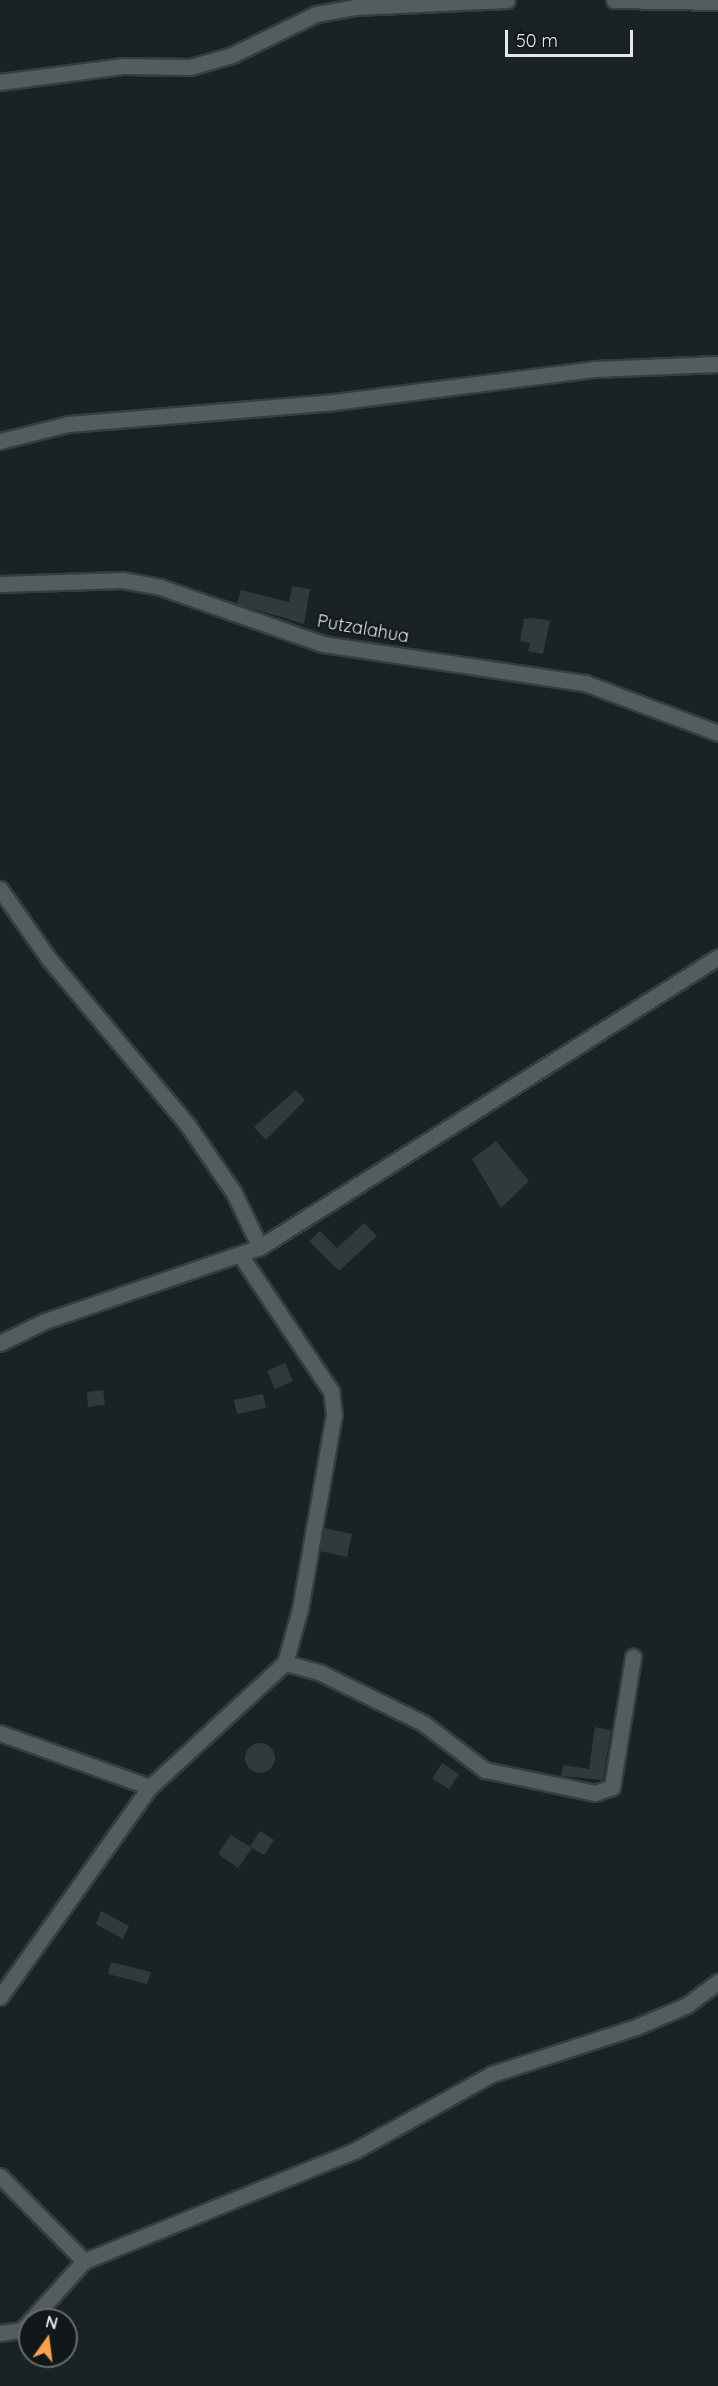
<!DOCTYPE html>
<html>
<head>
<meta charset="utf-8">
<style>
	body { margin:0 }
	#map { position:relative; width:718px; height:2386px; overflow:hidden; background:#1b2223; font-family:Quicksand,sans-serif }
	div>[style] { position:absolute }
	.building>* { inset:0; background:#32393a }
	.round { border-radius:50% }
	.roads { filter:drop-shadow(2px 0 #373c3e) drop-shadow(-2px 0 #373c3e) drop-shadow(0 2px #373c3e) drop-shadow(0 -2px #373c3e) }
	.street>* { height:15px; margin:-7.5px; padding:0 7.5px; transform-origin:7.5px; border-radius:7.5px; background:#555c5e }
	.secondary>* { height:15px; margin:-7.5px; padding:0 7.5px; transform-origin:7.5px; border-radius:7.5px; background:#555c5e }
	span { translate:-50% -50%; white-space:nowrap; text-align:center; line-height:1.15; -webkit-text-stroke:4.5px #12181a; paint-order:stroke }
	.street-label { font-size:18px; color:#e4e8ea }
	.north { position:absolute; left:18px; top:2308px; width:60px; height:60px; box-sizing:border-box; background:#12181a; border:2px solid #666b6d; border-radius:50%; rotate:14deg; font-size:16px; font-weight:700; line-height:24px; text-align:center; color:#e4e8ea }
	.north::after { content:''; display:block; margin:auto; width:21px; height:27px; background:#f99f4d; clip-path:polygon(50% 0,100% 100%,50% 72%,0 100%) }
	.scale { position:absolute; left:505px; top:30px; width:128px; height:27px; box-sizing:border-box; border:3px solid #e4e8ea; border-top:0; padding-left:8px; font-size:18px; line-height:21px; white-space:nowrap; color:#e4e8ea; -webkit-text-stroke:4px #12181a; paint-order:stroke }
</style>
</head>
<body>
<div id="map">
	<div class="building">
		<i style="clip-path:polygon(292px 586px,310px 589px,304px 624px,237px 604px,241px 590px,289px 602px)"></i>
		<i style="clip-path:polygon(535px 618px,550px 621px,543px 654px,528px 651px,530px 643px,520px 641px,524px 619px)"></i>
		<i style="clip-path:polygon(296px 1090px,305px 1100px,266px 1140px,254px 1127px)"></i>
		<i style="clip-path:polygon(496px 1141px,529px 1181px,501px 1208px,472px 1159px)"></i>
		<i style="clip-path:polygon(364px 1223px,377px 1236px,339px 1271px,309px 1241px,320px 1231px,337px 1248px)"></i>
		<i style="clip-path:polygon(285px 1363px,293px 1381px,275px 1389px,267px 1371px)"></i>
		<i style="clip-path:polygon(103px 1390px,105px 1405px,88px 1407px,87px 1392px)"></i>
		<i style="clip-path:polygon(263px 1394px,266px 1408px,237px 1414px,234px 1400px)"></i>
		<i style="clip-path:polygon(324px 1528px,352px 1534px,347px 1557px,320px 1551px)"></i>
		<i style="clip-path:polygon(595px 1727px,611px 1730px,603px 1780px,561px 1776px,563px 1765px,589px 1769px)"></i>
		<i class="round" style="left:245px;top:1743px;width:30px;height:30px"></i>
		<i style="clip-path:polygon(442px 1763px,459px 1774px,449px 1789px,432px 1779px)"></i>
		<i style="clip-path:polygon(260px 1831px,274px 1840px,264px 1855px,250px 1847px)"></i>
		<i style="clip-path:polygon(231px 1835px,252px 1848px,238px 1868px,218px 1854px)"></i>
		<i style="clip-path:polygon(101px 1911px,129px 1926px,123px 1939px,96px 1924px)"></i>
		<i style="clip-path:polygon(111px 1962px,151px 1972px,147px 1984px,108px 1974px)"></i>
	</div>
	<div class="roads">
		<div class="street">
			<i style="left:614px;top:0;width:104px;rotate:1.1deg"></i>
			<i style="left:0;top:82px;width:125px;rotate:-7.4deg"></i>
			<i style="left:124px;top:66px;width:66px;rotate:0.9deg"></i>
			<i style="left:190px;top:67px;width:44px;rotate:-15.9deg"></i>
			<i style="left:232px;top:55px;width:93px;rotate:-26deg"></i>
			<i style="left:316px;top:14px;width:40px;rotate:-10deg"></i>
			<i style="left:355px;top:7px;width:152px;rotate:-2.6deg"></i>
			<i style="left:0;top:441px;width:70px;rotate:-14deg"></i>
			<i style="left:68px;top:424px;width:259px;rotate:-4.7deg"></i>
			<i style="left:326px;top:403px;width:270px;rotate:-7.2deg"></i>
			<i style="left:594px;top:369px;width:124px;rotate:-2.3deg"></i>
			<i style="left:0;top:889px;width:85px;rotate:55deg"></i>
			<i style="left:49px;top:959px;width:215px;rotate:50.1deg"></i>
			<i style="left:187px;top:1124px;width:83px;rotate:55.7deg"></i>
			<i style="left:234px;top:1193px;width:60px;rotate:64.3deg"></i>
			<i style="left:0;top:1343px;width:50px;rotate:-26.1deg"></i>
			<i style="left:45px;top:1321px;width:227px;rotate:-19deg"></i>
			<i style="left:260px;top:1247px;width:542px;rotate:-32.34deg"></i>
			<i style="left:285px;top:1663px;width:35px;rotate:15deg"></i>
			<i style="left:319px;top:1672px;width:116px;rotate:26.1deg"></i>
			<i style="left:423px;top:1723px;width:78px;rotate:37.2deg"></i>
			<i style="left:485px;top:1770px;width:112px;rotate:11.8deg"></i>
			<i style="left:595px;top:1793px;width:18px;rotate:-19deg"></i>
			<i style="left:612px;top:1787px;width:132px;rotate:-80.8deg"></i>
			<i style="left:0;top:1733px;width:159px;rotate:19.8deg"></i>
			<i style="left:0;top:1997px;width:258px;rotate:-54.5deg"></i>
			<i style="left:150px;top:1787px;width:183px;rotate:-42.6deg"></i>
			<i style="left:285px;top:1663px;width:56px;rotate:-74.5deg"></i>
			<i style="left:300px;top:1609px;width:198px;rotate:-80.1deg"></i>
			<i style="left:334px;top:1414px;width:23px;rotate:-97deg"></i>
			<i style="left:331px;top:1391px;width:162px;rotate:-123.7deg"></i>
			<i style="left:0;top:2176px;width:120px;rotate:45.3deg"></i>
			<i style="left:0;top:2333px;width:22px;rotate:-8deg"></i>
			<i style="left:22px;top:2330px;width:93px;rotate:-48.1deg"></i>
			<i style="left:84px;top:2261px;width:292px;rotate:-22.2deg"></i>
			<i style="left:354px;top:2151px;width:158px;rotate:-29.2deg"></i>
			<i style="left:492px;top:2074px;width:151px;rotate:-18.1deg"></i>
			<i style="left:636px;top:2027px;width:56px;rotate:-23.3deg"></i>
			<i style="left:687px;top:2005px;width:39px;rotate:-37deg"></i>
		</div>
		<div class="secondary">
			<i style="left:0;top:584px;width:122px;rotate:-1.9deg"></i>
			<i style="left:122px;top:580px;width:39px;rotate:10deg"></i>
			<i style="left:160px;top:587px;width:173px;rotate:19.3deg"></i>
			<i style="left:323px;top:644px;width:265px;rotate:8.5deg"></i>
			<i style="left:585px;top:683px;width:142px;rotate:20.6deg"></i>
		</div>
	</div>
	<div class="street-label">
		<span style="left:363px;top:629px;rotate:10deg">Putzalahua</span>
	</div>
	<div class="north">N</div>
	<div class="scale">50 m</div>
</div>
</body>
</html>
